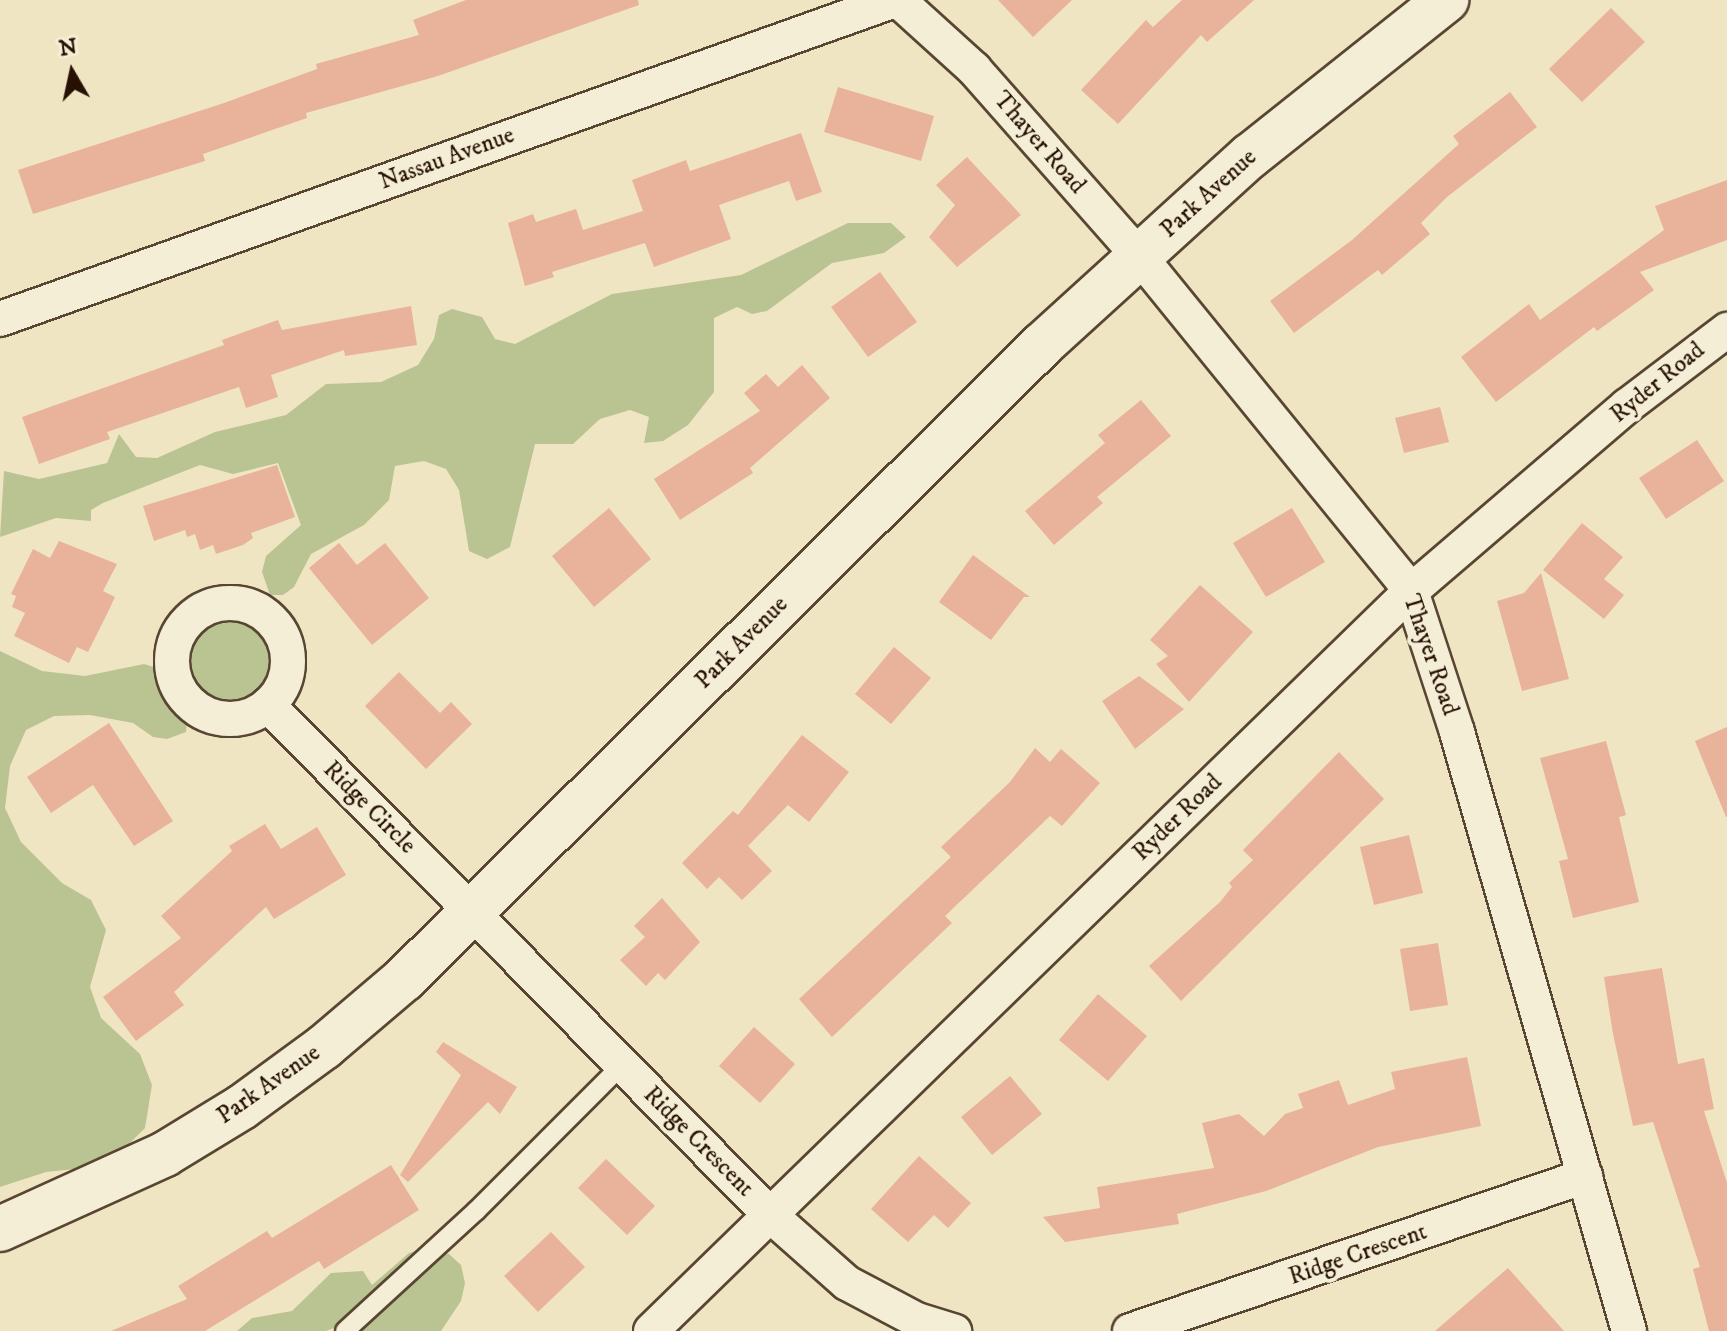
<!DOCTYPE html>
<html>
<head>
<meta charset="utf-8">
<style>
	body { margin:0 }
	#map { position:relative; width:1727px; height:1331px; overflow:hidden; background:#f0e5c2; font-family:"IM FELL DW Pica",serif }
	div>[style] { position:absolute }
	.green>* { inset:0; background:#bac493 }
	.round { border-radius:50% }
	.building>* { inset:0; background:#e8b39a }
	.roads { filter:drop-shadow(2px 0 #584632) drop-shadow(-2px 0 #584632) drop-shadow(0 2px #584632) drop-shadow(0 -2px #584632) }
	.lane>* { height:18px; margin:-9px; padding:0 9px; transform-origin:9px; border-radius:9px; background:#f5eed7 }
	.street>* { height:34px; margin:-17px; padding:0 17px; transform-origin:17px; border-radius:17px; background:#f5eed7 }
	.street>.ring { margin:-17px; padding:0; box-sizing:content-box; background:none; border:34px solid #f5eed7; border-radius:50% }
	.secondary>* { height:44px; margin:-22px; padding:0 22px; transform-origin:22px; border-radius:22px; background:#f5eed7 }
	span { translate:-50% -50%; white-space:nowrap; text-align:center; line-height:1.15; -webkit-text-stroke:8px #f5eed7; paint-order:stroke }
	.street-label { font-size:24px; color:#261102 }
	.north { position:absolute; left:32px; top:32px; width:80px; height:80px; -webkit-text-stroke:6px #f5eed7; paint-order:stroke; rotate:351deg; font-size:22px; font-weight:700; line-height:32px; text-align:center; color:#261102 }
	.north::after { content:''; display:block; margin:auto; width:28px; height:36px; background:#261102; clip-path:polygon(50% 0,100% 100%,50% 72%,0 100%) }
</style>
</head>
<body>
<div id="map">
	<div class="green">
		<i style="clip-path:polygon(848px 223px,891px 223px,906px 237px,884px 253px,832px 263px,767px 311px,752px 314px,737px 307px,714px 318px,714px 392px,688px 425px,663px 441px,644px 443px,649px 417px,630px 410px,600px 419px,573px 444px,535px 444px,510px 547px,487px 559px,469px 551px,459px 490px,446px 469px,424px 461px,395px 466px,389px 500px,364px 525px,311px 554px,294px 587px,283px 595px,270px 595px,262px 572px,266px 556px,301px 525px,278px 463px,233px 474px,200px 465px,103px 503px,91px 510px,91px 521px,56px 518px,0 537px,4px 471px,39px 479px,107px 463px,119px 434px,136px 457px,157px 458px,215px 432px,286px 415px,326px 384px,381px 382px,418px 365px,434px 339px,439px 315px,452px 309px,482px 317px,495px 339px,515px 344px,612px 294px,741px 275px)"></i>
		<i class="round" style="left:172px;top:603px;width:116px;height:116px"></i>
		<i style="clip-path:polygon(0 651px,42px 671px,85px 676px,144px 664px,157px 668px,187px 718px,186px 732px,167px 739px,153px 737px,133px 723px,90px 715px,54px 716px,26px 730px,10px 766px,5px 808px,21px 842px,62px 883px,91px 900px,106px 930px,90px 987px,101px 1018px,140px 1054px,152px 1085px,145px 1128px,121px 1152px,94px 1167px,46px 1172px,0 1187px)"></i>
		<i style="clip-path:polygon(422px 1249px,449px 1254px,461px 1265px,465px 1283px,461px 1301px,441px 1331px,358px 1331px,342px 1325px,326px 1331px,237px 1331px,252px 1318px,292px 1311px,331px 1273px,363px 1271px,372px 1285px,409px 1253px)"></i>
	</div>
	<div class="building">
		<i style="clip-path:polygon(466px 0,638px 0,639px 5px,438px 76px,306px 113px,307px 118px,203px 154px,205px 161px,33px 214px,18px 170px,224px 103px,317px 69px,316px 64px,419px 35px,413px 20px)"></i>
		<i style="clip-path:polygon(998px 0,1072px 0,1033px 37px)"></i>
		<i style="clip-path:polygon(1182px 0,1254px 0,1207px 42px,1201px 35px,1118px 124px,1081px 90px,1146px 20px,1153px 27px)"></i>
		<i style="clip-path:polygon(1611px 8px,1645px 42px,1582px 102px,1549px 69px)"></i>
		<i style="clip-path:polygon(838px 87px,934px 116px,921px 161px,824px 132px)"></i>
		<i style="clip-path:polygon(1510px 92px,1537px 127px,1447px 197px,1421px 223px,1430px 234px,1382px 275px,1378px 270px,1294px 333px,1270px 301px,1352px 240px,1459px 144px,1453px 136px)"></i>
		<i style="clip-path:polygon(801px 133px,822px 192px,796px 201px,789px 181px,719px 205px,731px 239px,654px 267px,645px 243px,552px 272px,554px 277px,525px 286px,508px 223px,533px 214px,536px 222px,576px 209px,583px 230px,643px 211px,632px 180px,686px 160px,690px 171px)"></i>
		<i style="clip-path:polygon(967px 157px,1021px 215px,957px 267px,929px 237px,955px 205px,936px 185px)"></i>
		<i style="clip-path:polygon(1727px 180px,1727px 240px,1640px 272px,1654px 290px,1597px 331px,1594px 327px,1496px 402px,1461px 357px,1529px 304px,1540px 320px,1664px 230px,1655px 206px)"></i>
		<i style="clip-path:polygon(880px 272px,917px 322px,868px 357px,831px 307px)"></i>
		<i style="clip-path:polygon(411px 306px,417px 345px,345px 356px,344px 350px,271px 375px,278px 397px,246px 408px,239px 387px,107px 432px,110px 439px,39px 464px,22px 417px,224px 345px,222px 340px,278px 320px,282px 330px)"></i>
		<i style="clip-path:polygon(802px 365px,830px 398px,750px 468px,753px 473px,680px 520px,654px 479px,760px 411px,744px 393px,766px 374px,778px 387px)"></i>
		<i style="clip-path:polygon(1141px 400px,1171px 436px,1097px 497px,1103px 503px,1054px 545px,1025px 511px,1105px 443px,1098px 435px)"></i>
		<i style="clip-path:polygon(1440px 407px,1449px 442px,1404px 453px,1395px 418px)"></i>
		<i style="clip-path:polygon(1697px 440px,1724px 481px,1666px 519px,1639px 478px)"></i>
		<i style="clip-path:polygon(277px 465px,295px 517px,251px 533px,253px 538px,243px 545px,216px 554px,213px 545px,200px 550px,195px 534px,187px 537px,185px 530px,154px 541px,143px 506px)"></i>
		<i style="clip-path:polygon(609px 508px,651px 559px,594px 607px,552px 556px)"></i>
		<i style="clip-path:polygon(1292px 508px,1325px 562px,1266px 597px,1233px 543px)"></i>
		<i style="clip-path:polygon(1582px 523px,1623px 557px,1604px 579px,1624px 595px,1604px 619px,1543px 570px)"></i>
		<i style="clip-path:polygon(59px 541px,117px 564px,103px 591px,115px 597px,106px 616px,88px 652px,77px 647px,69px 663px,14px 636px,25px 613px,12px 607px,16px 596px,11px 594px,33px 549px,50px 558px)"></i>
		<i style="clip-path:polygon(339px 543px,357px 565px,385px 543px,429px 598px,372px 645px,309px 568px)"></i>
		<i style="clip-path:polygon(973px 555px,1030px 597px,1024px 597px,991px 640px,939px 602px)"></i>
		<i style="clip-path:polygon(1541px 573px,1569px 679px,1522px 691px,1497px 601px,1524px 593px)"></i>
		<i style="clip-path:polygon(1200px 585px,1253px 632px,1189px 702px,1156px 664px,1168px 656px,1150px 640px)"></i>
		<i style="clip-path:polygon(894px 647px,931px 678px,891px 724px,855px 694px)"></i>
		<i style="clip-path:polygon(399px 672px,440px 713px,451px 702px,472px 724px,426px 769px,365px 706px)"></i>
		<i style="clip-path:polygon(1139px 676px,1184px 709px,1135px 749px,1102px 701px)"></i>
		<i style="clip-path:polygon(109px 723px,173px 821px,134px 846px,93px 785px,51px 813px,27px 777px)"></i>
		<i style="clip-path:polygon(1727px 727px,1727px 817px,1726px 817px,1695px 741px)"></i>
		<i style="clip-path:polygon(802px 735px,849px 772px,809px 822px,788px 805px,748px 846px,772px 871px,742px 900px,719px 877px,707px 889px,682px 863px,733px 811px,738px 815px)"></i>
		<i style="clip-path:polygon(1606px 741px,1626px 815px,1619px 817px,1639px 902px,1573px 918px,1559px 861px,1568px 859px,1540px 758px)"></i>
		<i style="clip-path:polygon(1035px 748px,1050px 762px,1061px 749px,1100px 783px,1062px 826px,1050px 816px,945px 916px,952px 923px,832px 1037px,799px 999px,951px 857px,941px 847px,1010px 782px)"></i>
		<i style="clip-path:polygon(1339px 752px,1384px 799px,1181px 1001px,1149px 966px,1220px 902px,1232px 887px,1229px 883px,1253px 860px,1243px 850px)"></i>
		<i style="clip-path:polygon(265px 824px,281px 849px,317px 827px,346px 875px,274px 919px,266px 907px,174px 992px,184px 1005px,136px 1041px,103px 997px,181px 938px,161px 916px,232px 851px,229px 846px)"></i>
		<i style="clip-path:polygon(1409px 835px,1423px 893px,1374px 905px,1360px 847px)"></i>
		<i style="clip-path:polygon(662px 898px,700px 942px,665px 980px,658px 973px,646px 986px,620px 960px,645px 937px,634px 926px)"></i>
		<i style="clip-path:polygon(1438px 943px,1448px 1005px,1410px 1011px,1400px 949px)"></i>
		<i style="clip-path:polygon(1662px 968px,1678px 1064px,1704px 1058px,1714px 1109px,1704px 1111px,1727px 1183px,1727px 1331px,1709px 1331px,1693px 1269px,1700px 1267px,1653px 1122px,1633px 1126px,1613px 1034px,1604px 977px)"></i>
		<i style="clip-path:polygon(1098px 994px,1147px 1036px,1108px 1081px,1059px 1040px)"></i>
		<i style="clip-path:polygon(754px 1027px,795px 1064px,760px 1103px,719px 1066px)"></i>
		<i style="clip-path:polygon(443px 1042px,517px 1087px,500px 1114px,488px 1102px,408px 1182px,400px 1175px,461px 1075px,436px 1052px)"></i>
		<i style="clip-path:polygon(1467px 1057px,1481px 1126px,1378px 1147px,1266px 1191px,1177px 1214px,1179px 1224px,1065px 1242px,1043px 1217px,1100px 1208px,1097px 1187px,1214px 1168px,1202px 1123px,1239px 1114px,1264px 1136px,1285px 1114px,1303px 1108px,1298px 1094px,1339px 1080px,1348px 1105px,1395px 1089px,1391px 1072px)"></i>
		<i style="clip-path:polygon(1010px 1076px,1042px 1114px,992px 1155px,961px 1117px)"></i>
		<i style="clip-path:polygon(919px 1156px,971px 1203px,948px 1228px,934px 1215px,908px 1242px,871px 1209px)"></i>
		<i style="clip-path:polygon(606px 1159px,655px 1206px,627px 1235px,578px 1188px)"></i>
		<i style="clip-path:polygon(391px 1165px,419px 1210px,324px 1269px,319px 1261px,205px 1331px,111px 1331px,187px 1299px,178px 1286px,267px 1231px,272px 1238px)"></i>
		<i style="clip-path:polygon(551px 1232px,585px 1267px,538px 1312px,504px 1276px)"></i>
		<i style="clip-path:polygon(1508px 1268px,1564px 1331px,1435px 1331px)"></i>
	</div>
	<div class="roads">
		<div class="lane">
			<i style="left:345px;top:1331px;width:178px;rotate:-42.5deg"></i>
			<i style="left:476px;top:1211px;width:206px;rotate:-45deg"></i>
		</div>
		<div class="street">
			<i style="left:898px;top:0;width:103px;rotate:42.2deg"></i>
			<i style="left:974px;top:69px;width:251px;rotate:48.6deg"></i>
			<i style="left:1140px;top:257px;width:430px;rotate:50.9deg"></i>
			<i style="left:1411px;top:591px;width:148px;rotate:71.9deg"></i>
			<i style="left:1457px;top:732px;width:623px;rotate:73.98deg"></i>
			<i style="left:0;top:319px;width:950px;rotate:-19.62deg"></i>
			<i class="ring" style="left:172px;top:603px;width:82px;height:82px"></i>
			<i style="left:268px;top:705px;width:714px;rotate:45.45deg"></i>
			<i style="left:769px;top:1214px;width:104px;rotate:41.5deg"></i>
			<i style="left:847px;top:1283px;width:79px;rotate:27.9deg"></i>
			<i style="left:917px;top:1320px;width:39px;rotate:17deg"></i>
			<i style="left:651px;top:1331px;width:1061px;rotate:-44.24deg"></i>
			<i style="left:1411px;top:591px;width:284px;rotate:-40.6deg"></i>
			<i style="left:1627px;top:406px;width:126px;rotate:-37.2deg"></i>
			<i style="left:1130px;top:1331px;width:481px;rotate:-18.8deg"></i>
		</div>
		<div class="secondary">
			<i style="left:0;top:1229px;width:181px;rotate:-24.4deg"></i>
			<i style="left:165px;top:1154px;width:90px;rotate:-31.4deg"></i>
			<i style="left:242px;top:1107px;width:102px;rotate:-36.2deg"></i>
			<i style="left:324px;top:1047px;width:105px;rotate:-40.4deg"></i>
			<i style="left:404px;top:979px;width:899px;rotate:-44.82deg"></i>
			<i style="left:1042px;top:345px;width:281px;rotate:-42.3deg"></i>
			<i style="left:1250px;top:156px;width:251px;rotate:-38.5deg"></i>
		</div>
	</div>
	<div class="street-label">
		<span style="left:1039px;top:143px;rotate:49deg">Thayer Road</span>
		<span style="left:447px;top:159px;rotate:-20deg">Nassau Avenue</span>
		<span style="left:1209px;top:194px;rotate:-42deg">Park Avenue</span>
		<span style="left:1658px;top:383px;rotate:-39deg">Ryder Road</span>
		<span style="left:742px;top:643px;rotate:-45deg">Park Avenue</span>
		<span style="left:1430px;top:655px;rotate:71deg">Thayer Road</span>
		<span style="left:369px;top:808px;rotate:45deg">Ridge Circle</span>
		<span style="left:1178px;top:818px;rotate:-44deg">Ryder Road</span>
		<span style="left:269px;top:1085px;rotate:-35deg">Park Avenue</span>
		<span style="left:698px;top:1142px;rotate:45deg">Ridge Crescent</span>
		<span style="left:1358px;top:1255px;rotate:-19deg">Ridge Crescent</span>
	</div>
	<div class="north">N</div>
</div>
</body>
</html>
